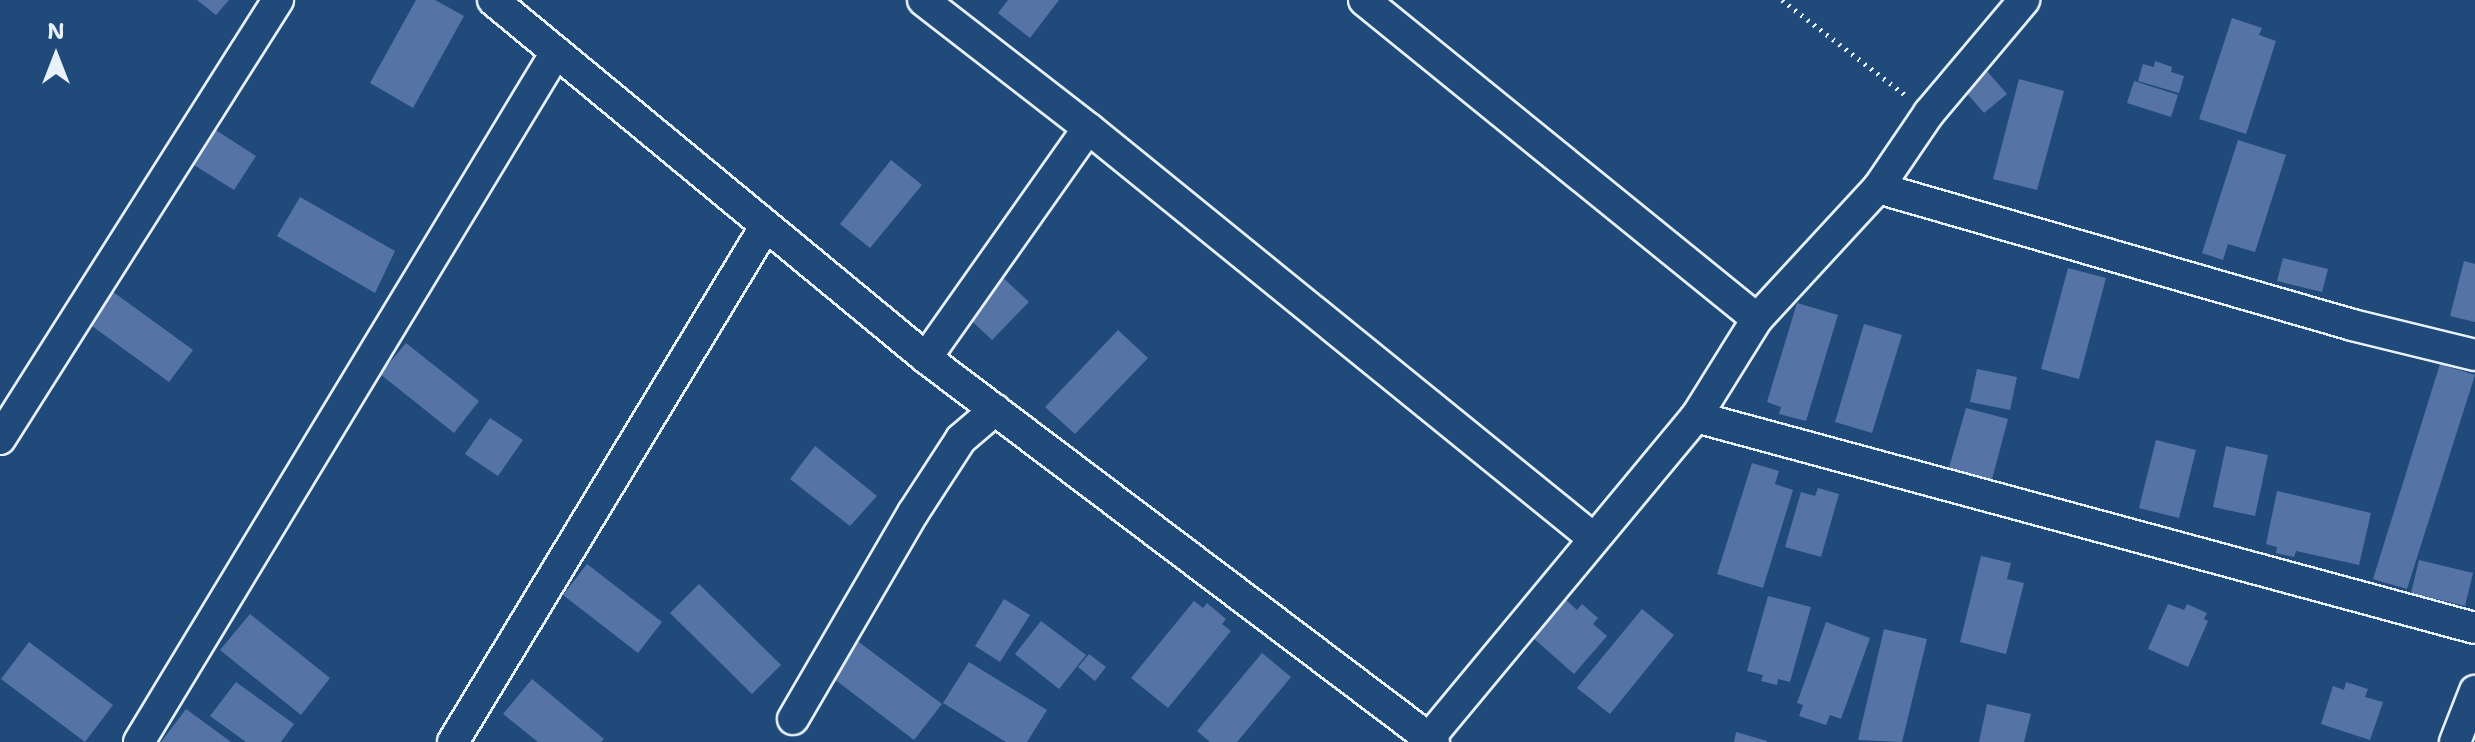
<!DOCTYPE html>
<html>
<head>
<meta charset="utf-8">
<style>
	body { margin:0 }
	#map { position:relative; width:2475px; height:742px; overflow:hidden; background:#1f4a7a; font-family:"Shantell Sans",sans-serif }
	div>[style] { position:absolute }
	.building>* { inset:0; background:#5574a5 }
	.path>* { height:5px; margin-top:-2.5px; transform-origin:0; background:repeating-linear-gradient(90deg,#e8f1f8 0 2px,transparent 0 8px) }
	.roads { filter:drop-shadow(2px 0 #e8f1f8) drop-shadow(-2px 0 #e8f1f8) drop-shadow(0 2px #e8f1f8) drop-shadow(0 -2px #e8f1f8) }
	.street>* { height:30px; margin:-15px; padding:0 15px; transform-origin:15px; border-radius:15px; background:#1f4a7a }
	span { translate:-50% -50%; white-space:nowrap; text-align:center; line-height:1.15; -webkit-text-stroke:6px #1f4a7a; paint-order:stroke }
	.north { position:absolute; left:16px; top:16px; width:80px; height:80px; -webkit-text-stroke:6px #1f4a7a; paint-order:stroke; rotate:0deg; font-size:22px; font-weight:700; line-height:32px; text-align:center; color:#e8f1f8 }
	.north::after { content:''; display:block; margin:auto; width:28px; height:36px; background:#e8f1f8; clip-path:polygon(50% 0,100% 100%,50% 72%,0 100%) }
</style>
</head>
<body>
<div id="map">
	<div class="building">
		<i style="clip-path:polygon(197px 0,229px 0,216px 15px)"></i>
		<i style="clip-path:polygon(416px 0,435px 0,464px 16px,413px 108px,370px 83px)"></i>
		<i style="clip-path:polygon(1008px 0,1059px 0,1030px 38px,998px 13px)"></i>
		<i style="clip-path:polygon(2232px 18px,2262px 28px,2259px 35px,2276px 41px,2246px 134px,2199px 119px)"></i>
		<i style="clip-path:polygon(2155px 61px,2172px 67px,2171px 72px,2184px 76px,2179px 93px,2138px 81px,2143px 64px,2154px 67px)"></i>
		<i style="clip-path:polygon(1986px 70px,2007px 94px,1984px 113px,1963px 89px)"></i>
		<i style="clip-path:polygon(2019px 79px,2064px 91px,2037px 190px,1993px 179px)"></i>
		<i style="clip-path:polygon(2134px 81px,2178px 95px,2171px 117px,2127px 103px)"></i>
		<i style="clip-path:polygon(208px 125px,256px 156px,234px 190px,186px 160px)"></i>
		<i style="clip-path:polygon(2238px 140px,2286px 155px,2255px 252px,2228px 244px,2223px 260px,2202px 253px)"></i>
		<i style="clip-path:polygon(891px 160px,922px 185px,870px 248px,840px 224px)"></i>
		<i style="clip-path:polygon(300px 197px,395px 251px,375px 293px,277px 236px)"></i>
		<i style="clip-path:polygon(2283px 258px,2328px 269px,2322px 292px,2277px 281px)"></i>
		<i style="clip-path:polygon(2464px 261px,2475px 264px,2475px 322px,2450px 316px)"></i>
		<i style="clip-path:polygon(2068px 268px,2106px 278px,2079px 379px,2041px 369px)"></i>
		<i style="clip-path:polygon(997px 272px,1029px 302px,992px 340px,960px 310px)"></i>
		<i style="clip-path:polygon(105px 286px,193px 350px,169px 382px,81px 318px)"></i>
		<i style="clip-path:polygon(1797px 303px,1838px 315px,1806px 421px,1779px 414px,1781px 407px,1767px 402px)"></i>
		<i style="clip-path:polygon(1864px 324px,1902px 335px,1872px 433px,1835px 422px)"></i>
		<i style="clip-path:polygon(1118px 330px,1148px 358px,1075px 434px,1045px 407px)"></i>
		<i style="clip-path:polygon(406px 343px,479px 401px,454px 433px,380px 374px)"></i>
		<i style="clip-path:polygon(2440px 364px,2475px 375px,2407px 589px,2373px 579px)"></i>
		<i style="clip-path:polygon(1977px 369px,2017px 377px,2010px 410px,1970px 402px)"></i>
		<i style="clip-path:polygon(1966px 408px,2008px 419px,1991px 483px,1948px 471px)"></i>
		<i style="clip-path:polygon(490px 418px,523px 440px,498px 476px,465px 454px)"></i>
		<i style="clip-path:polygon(2156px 440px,2196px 450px,2179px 518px,2139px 508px)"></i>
		<i style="clip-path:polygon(815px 446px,877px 496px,850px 526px,790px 479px)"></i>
		<i style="clip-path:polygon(2226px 446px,2268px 455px,2255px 516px,2213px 507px)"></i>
		<i style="clip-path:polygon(1752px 463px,1779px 471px,1775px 484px,1793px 490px,1763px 588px,1717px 574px)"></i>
		<i style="clip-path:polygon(1818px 488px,1839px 494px,1821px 557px,1785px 547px,1801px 492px,1815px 496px)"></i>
		<i style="clip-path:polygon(2277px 491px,2371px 513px,2359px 565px,2296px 551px,2294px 557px,2276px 553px,2277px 547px,2266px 544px)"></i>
		<i style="clip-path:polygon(1981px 556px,2011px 563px,2007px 579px,2024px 583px,2006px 654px,1960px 642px)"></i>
		<i style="clip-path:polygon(2419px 560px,2473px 573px,2465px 606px,2411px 593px)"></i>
		<i style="clip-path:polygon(587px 564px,662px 622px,638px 653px,563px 595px)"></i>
		<i style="clip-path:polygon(699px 584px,781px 665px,752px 694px,670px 613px)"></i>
		<i style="clip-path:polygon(1768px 596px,1811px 607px,1790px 682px,1778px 679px,1777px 685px,1761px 681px,1763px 675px,1747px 671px)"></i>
		<i style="clip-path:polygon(1004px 599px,1030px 615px,1000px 662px,975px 646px)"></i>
		<i style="clip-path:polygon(1565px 599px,1577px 610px,1582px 604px,1598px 618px,1593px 624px,1607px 636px,1574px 674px,1532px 637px)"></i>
		<i style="clip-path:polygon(1194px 601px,1203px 608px,1207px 603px,1226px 619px,1222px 624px,1231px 631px,1168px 708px,1131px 678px)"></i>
		<i style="clip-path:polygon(2168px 604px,2184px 610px,2187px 604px,2207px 613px,2204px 619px,2208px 621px,2188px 667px,2148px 649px)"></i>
		<i style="clip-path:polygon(1642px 609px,1674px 635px,1610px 714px,1577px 688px)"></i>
		<i style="clip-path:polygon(250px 614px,330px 678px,301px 715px,220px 650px)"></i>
		<i style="clip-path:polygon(1041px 621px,1086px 655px,1059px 689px,1015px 654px)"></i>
		<i style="clip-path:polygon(1826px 622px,1870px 638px,1841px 719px,1830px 715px,1826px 725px,1799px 716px,1803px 705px,1797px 703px)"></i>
		<i style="clip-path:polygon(1884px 629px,1927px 639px,1902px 742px,1858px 740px)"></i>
		<i style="clip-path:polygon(852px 637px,942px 704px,914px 740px,825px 672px)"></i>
		<i style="clip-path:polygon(29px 642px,113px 705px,85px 742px,1px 679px)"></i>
		<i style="clip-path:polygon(1262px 653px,1291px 677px,1237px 742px,1210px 742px,1197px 731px)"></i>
		<i style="clip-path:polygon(1089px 654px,1106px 667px,1095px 681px,1078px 667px)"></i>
		<i style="clip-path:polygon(969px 662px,1047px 710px,1027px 742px,1006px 742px,943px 703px)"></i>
		<i style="clip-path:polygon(532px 679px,604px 739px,601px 742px,538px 742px,503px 714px)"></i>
		<i style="clip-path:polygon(236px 682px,294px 724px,281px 742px,246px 742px,210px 716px)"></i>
		<i style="clip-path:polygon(2346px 682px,2368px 689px,2365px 697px,2383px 702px,2370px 740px,2321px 724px,2333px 686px,2344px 690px)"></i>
		<i style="clip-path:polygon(1987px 704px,2031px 714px,2024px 742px,1979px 742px)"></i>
		<i style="clip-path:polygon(186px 709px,231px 742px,161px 742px)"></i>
		<i style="clip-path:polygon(1736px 732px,1767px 741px,1767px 742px,1734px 742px)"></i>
	</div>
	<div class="path">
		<i style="left:1782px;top:0;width:159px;rotate:37.6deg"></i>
	</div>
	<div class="roads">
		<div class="street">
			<i style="left:493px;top:0;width:562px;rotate:39.58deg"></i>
			<i style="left:926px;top:358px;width:637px;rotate:37.09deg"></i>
			<i style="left:923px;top:0;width:209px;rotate:37.8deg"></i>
			<i style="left:1088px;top:128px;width:650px;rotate:39.07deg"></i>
			<i style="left:1364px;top:0;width:506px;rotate:39.07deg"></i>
			<i style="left:1878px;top:188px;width:493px;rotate:16.1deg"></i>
			<i style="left:2352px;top:325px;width:127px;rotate:13.7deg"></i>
			<i style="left:926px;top:358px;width:281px;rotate:-54.8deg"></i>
			<i style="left:1696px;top:417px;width:807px;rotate:15.16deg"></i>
			<i style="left:0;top:439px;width:520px;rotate:-57.66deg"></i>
			<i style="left:793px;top:719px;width:238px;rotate:-59.8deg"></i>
			<i style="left:913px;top:513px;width:88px;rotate:-57deg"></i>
			<i style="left:961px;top:439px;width:45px;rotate:-40.5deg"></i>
			<i style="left:1430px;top:737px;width:416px;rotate:-50.3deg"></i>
			<i style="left:1696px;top:417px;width:115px;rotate:-58.1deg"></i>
			<i style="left:1757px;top:319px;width:178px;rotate:-47.3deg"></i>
			<i style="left:1878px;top:188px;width:91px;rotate:-55.8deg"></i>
			<i style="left:1929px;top:113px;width:148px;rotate:-49.9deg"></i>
			<i style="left:139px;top:742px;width:804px;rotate:-58.84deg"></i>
			<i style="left:453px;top:742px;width:602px;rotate:-58.79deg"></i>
			<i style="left:2455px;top:742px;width:55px;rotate:-68.6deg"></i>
		</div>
	</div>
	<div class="north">N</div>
</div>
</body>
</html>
